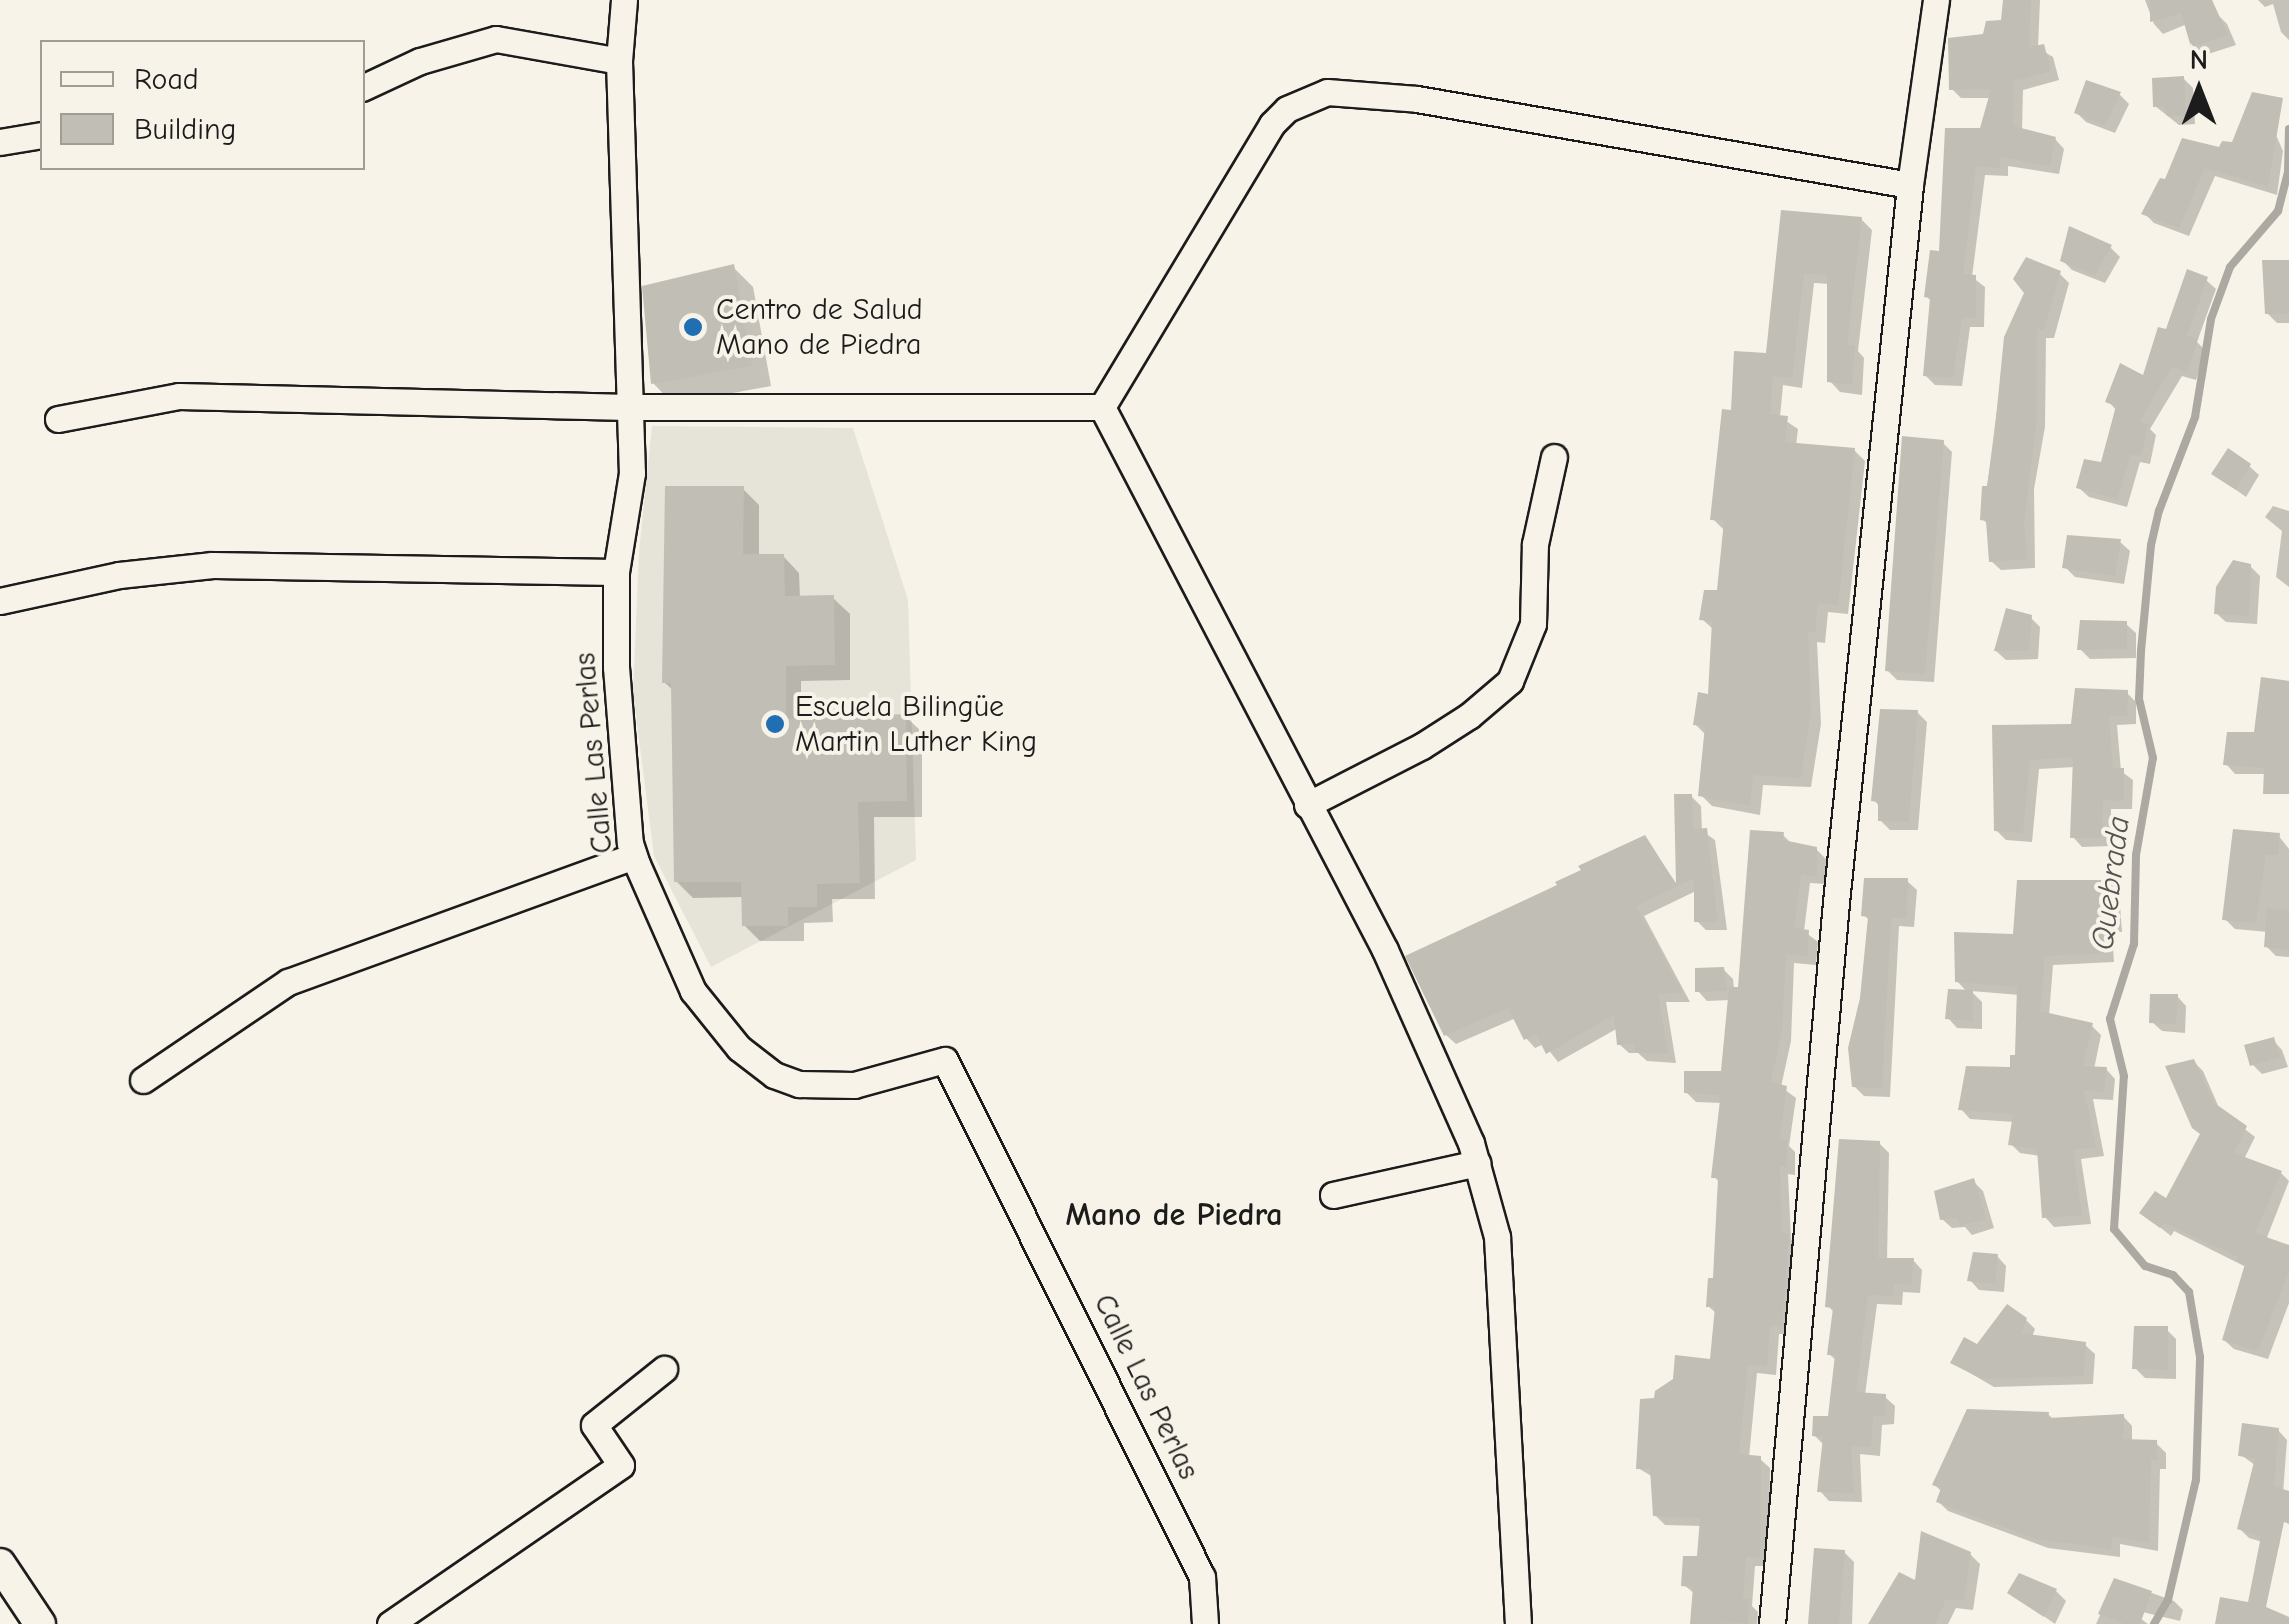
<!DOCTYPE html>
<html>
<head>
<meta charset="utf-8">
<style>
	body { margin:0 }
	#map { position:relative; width:2289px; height:1624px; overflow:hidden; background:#f7f3e8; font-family:"Comic Neue",sans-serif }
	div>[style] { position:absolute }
	.built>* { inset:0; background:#e6e3d9 }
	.shadow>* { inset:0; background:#0003 }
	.stream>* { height:8px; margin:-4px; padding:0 4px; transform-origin:4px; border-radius:4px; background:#aca9a2 }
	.building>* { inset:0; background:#c0beb5 }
	.roads { filter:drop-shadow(2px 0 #1c1c1c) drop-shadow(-2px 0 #1c1c1c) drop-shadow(0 2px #1c1c1c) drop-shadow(0 -2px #1c1c1c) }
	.minor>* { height:25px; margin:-12.5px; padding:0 12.5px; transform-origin:12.5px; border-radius:12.5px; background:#f7f3e8 }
	.tertiary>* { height:30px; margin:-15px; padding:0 15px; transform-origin:15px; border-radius:15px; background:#f7f3e8 }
	.dots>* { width:28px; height:28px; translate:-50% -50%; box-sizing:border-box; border:5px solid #f7f3e8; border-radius:50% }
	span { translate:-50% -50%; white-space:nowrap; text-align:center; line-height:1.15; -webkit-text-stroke:8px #f7f3e8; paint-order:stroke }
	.poi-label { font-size:30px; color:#1c1c1c }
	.left { translate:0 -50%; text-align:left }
	.street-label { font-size:30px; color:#1c1c1c }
	.water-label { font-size:32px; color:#565452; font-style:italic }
	.neighbourhood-label { font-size:32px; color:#1c1c1c; font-weight:700 }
	.legend { position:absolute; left:40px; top:40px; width:325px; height:130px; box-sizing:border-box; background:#f7f3e8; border:2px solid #9f9d96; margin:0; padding:12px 18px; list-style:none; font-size:30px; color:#1c1c1c }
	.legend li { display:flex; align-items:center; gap:20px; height:50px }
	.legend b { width:50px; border:2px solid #9f9d96 }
	.north { position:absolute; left:2149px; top:40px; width:100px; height:100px; -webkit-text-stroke:8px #f7f3e8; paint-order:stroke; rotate:0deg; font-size:28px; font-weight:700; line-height:40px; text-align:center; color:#1c1c1c }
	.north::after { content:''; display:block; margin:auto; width:35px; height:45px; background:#1c1c1c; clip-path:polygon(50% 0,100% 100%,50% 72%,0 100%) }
</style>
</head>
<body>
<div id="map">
	<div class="built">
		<i style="clip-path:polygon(652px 426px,853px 428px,908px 600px,916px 860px,711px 967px,654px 856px,633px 693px,639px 552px)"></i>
	</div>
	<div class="shadow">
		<i style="clip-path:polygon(2006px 0,2040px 0,2038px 48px,2053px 57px,2059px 80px,2023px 90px,2022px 131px,2055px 139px,2064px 149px,2059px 174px,2008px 166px,2008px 176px,1985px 175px,1972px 277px,1985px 287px,1984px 327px,1970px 327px,1962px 386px,1935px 385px,1925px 375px,1932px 302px,1927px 297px,1991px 98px,1961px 98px,1952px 89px,1986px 36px,2004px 22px)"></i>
		<i style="clip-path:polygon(2145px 0,2203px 0,2227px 24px,2236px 45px,2202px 56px,2193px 46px,2187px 24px,2163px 34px,2154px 24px)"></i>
		<i style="clip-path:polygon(2258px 0,2289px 0,2289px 40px,2281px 32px,2273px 4px,2265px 7px)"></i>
		<i style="clip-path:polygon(2183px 78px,2193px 88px,2195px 124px,2179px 125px,2155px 106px)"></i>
		<i style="clip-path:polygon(2119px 94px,2129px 104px,2115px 133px,2086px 122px,2076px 112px)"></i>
		<i style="clip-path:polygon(2262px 103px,2283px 151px,2277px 195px,2215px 176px,2189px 236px,2154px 223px,2144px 213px,2166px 182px,2234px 145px)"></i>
		<i style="clip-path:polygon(1783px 212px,1861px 219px,1872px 230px,1858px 351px,1864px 358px,1862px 395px,1840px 392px,1830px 381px,1830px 284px,1814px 283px,1802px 388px,1783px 385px,1780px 417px,1798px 429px,1796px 446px,1854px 450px,1865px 461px,1848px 614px,1828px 612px,1825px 643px,1817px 642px,1821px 724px,1811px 787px,1763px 785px,1760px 815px,1712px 806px,1701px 795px,1706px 735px,1695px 724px,1710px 696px,1714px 630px,1702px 619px,1720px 593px,1724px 530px,1713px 519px,1734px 413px,1768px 356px)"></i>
		<i style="clip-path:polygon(2110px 247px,2120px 257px,2105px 283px,2072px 270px,2062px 260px)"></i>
		<i style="clip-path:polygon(2289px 264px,2289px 323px,2277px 323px,2267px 313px)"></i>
		<i style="clip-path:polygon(733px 267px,753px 287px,771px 386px,673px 404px,653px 383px)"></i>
		<i style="clip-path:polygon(2059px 273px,2069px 283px,2054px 338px,2046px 338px,2045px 427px,2034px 489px,2035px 568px,2001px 570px,1991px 561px,1988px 525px,1983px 519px,2006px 338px)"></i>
		<i style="clip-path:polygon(2206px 280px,2216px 289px,2197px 342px,2206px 351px,2196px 380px,2182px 376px,2150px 429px,2156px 435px,2150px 464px,2140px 462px,2127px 507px,2089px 497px,2079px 488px,2102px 465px,2117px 411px,2108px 401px,2144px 378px,2168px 332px)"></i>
		<i style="clip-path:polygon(1943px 443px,1952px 452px,1934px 682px,1897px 680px,1887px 670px)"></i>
		<i style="clip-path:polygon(2249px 466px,2259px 475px,2246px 497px,2214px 474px)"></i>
		<i style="clip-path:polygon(743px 489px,759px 505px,759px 556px,783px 556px,799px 573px,800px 598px,833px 598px,850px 614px,850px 680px,801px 681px,801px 721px,905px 716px,922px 732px,922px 817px,874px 817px,875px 899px,832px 899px,833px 922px,804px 923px,804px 941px,760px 941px,744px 925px,744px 897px,693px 898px,676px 881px,674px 691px,664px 682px)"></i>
		<i style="clip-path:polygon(2273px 506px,2289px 511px,2289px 587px,2276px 577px,2282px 531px,2265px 517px)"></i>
		<i style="clip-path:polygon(2120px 542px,2130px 551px,2124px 584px,2075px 577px,2065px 567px)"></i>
		<i style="clip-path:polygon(2250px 566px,2260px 576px,2257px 624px,2226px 622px,2216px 613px)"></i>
		<i style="clip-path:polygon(2030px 617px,2040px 627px,2038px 659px,2006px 660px,1996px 651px)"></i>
		<i style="clip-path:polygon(2126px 624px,2136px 633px,2136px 658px,2090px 659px,2080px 649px)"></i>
		<i style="clip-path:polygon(2289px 684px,2289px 774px,2235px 774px,2226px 764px,2256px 735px)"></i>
		<i style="clip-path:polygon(2127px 693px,2136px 702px,2136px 724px,2117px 725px,2121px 771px,2133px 780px,2132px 809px,2111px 809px,2111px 846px,2082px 847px,2073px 837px,2075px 767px,2039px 769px,2032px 842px,2006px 840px,1996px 830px,1994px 728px,2073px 726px)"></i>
		<i style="clip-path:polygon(1917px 712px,1927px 722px,1918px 830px,1890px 830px,1880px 820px,1880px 807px,1874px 800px)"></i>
		<i style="clip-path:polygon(1691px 796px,1701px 806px,1702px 831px,1715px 840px,1727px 930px,1706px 930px,1697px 921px,1696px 891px,1644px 916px,1690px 1002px,1666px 1002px,1676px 1063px,1647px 1061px,1638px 1053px,1629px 1053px,1619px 1044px,1618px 1028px,1558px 1062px,1544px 1044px,1535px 1048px,1526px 1038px,1516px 1018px,1456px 1044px,1446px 1035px,1560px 886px,1645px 838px,1678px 886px,1677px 797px)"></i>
		<i style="clip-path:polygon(1783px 835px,1793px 845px,1816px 849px,1826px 859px,1826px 884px,1810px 883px,1804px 931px,1818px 942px,1816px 965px,1794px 963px,1791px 1041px,1781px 1087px,1796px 1098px,1789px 1146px,1795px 1152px,1795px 1175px,1788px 1174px,1791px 1239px,1798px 1246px,1791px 1334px,1779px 1334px,1776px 1375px,1757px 1373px,1749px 1458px,1760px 1459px,1770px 1468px,1769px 1566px,1755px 1566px,1752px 1606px,1758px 1612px,1757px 1624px,1693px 1624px,1695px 1594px,1684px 1585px,1699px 1559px,1702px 1526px,1665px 1525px,1655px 1515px,1653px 1477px,1638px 1468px,1657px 1400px,1712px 1362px,1717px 1314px,1708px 1306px,1715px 1281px,1721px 1183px,1714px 1177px,1722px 1103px,1696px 1102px,1686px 1092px,1723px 1074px,1730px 1000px,1707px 1001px,1698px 991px,1723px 969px,1733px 979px,1734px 989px,1741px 989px)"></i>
		<i style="clip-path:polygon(2278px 835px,2289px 849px,2289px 957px,2276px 956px,2266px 946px,2268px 932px,2235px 929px,2225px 919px)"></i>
		<i style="clip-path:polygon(1907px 881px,1917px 890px,1914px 927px,1899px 926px,1890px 1097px,1864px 1096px,1854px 1086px,1870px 921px,1864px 915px)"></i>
		<i style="clip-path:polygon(2109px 882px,2119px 892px,2122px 932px,2112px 932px,2114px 962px,2053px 965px,2049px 1016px,2091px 1025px,2101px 1035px,2094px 1069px,2106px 1069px,2115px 1079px,2113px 1100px,2093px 1099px,2104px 1156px,2081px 1159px,2091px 1224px,2054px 1227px,2045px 1217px,2040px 1156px,2020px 1153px,2011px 1144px,2014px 1122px,1970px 1119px,1961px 1109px,2012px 1070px,2017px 1058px,2020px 995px,1971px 991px,1982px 1002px,1982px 1029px,1957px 1028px,1948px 1018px,1968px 993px,1957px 981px,2016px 936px)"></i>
		<i style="clip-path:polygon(2177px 996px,2186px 1006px,2185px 1033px,2162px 1031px,2152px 1022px)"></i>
		<i style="clip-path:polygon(2273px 1040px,2282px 1050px,2288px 1067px,2262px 1074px,2252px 1064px)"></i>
		<i style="clip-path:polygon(2193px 1061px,2203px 1071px,2220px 1110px,2255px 1137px,2244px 1159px,2281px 1173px,2289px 1181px,2266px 1240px,2289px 1247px,2289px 1303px,2268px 1359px,2234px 1349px,2224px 1340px,2246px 1267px,2174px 1231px,2171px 1236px,2142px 1213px,2167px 1201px,2202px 1135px)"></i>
		<i style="clip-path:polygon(1879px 1143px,1889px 1153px,1887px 1261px,1913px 1260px,1922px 1270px,1920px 1293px,1903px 1292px,1902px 1305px,1877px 1304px,1865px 1395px,1885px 1397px,1895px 1406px,1894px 1424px,1882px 1425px,1880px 1456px,1860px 1454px,1862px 1502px,1829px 1501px,1820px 1491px,1825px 1446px,1814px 1435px,1830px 1418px,1837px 1361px,1829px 1354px,1835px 1313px,1828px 1306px)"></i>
		<i style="clip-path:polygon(1973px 1181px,1983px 1191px,1994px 1228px,1972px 1235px,1965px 1227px,1952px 1228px,1942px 1219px)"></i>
		<i style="clip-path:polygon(1997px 1256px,2006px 1266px,2004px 1292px,1979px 1290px,1970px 1280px)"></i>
		<i style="clip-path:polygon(2026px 1320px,2035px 1329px,2032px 1337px,2085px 1345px,2095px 1354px,2093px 1384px,1994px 1387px,1953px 1363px)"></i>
		<i style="clip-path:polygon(2166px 1329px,2176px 1339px,2176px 1379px,2145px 1378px,2135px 1368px)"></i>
		<i style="clip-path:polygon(2048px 1414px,2054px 1420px,2123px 1416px,2132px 1426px,2132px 1442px,2156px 1443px,2166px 1453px,2166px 1469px,2160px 1469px,2158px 1551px,2120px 1544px,2120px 1557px,2048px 1548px,1948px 1511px,1939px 1502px,1942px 1492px,1935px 1485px)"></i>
		<i style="clip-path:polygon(2278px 1430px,2287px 1440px,2279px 1547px,2249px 1538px,2239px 1528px,2255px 1465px,2241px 1455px)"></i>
		<i style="clip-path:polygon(1844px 1552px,1854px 1562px,1852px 1624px,1810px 1624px)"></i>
		<i style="clip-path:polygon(1970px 1554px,1980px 1564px,1973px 1610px,1956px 1608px,1948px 1624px,1870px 1624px,1917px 1584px)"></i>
		<i style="clip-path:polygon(2020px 1576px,2056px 1591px,2066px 1601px,2055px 1624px,2011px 1593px)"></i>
		<i style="clip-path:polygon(2116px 1580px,2174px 1601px,2183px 1610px,2180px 1621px,2126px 1608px,2148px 1624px,2096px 1624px)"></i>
	</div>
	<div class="stream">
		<i style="left:2154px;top:1624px;width:28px;rotate:-60deg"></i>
		<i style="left:2168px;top:1600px;width:123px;rotate:-76.9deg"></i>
		<i style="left:2196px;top:1480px;width:123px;rotate:-88.1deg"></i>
		<i style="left:2200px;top:1357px;width:66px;rotate:-99.6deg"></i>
		<i style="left:2189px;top:1292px;width:23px;rotate:-133deg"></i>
		<i style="left:2173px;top:1275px;width:29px;rotate:-162deg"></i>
		<i style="left:2145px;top:1266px;width:48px;rotate:-130deg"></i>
		<i style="left:2114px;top:1229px;width:153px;rotate:-86.3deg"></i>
		<i style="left:2124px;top:1076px;width:59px;rotate:-103.8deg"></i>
		<i style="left:2110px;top:1019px;width:79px;rotate:-72.3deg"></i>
		<i style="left:2134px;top:944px;width:89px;rotate:-88.7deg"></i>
		<i style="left:2136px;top:855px;width:98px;rotate:-80.1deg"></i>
		<i style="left:2153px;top:758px;width:61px;rotate:-103.3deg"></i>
		<i style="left:2139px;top:699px;width:48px;rotate:-87.6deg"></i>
		<i style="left:2141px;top:651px;width:106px;rotate:-84.6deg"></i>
		<i style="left:2151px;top:545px;width:35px;rotate:-77deg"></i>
		<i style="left:2159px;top:511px;width:101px;rotate:-69deg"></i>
		<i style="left:2195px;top:417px;width:99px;rotate:-80.7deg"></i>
		<i style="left:2211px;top:319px;width:55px;rotate:-69.9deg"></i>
		<i style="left:2230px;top:267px;width:74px;rotate:-49.4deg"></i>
		<i style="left:2278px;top:211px;width:40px;rotate:-75.6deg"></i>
		<i style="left:2288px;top:172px;width:43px;rotate:-88.7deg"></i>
	</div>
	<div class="building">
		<i style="clip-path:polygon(2003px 0,2031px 0,2029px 47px,2044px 44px,2051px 71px,2014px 81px,2013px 126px,2056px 137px,2050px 166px,2000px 157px,2000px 168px,1976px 166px,1963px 274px,1976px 275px,1976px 318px,1962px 318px,1953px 378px,1923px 376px,1930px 298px,1924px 297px,1930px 250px,1939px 251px,1945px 128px,1980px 128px,1991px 89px,1949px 90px,1948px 38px,1983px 34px,1986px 21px,2001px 20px)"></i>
		<i style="clip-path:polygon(2150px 0,2212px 0,2228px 35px,2191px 47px,2181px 13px,2150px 22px)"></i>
		<i style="clip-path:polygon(2184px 76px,2186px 116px,2167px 116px,2165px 107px,2153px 107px,2152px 78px)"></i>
		<i style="clip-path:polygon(2086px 80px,2121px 92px,2105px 125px,2074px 113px)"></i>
		<i style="clip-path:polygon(2252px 92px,2283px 98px,2268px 187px,2205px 168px,2179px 228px,2141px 214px,2160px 178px,2165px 179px,2182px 138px,2219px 147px,2222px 141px,2232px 142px)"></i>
		<i style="clip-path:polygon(1781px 210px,1862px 217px,1847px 345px,1855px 345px,1852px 385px,1827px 382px,1827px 275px,1804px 273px,1792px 378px,1773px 376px,1770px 414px,1788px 416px,1785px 442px,1855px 448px,1838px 605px,1818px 603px,1815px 633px,1808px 632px,1811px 711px,1801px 778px,1753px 775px,1750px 806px,1698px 796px,1705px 726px,1693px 725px,1698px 692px,1708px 694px,1712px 621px,1699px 620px,1704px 590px,1717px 590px,1724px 521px,1710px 520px,1722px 409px,1731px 410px,1734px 351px,1766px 353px)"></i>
		<i style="clip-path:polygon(2069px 226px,2112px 245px,2095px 275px,2060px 261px)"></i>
		<i style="clip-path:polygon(2026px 257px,2061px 271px,2044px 330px,2037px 329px,2037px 416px,2024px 522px,2027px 559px,1989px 562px,1986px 521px,1980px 520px,1982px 486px,1987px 486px,1994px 439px,2004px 337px,2024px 293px,2013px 279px)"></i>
		<i style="clip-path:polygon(2262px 260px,2289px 260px,2289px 314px,2265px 314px)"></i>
		<i style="clip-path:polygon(734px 264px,752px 366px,651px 384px,642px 286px)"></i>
		<i style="clip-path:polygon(2187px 269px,2208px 277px,2187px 336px,2198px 339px,2187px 372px,2172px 367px,2139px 422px,2148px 424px,2141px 456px,2131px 454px,2117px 499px,2076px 488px,2084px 459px,2101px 462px,2116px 406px,2105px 402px,2120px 363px,2143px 375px,2158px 327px,2166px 329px)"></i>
		<i style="clip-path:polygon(1902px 436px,1944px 440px,1925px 674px,1885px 671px)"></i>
		<i style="clip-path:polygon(2228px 448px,2251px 464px,2236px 490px,2211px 474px)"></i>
		<i style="clip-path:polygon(665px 486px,744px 486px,743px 554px,784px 554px,785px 596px,834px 595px,835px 665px,786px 666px,786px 719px,906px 714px,907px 801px,858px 802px,860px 883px,817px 884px,817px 907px,788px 907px,788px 926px,742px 926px,741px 882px,674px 882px,671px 683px,662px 683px)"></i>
		<i style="clip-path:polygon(2067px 535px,2121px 539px,2115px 576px,2062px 568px)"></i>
		<i style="clip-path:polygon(2233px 560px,2251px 564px,2249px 616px,2214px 614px,2216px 587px)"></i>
		<i style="clip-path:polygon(2006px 608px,2032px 615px,2029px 651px,1994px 651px)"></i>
		<i style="clip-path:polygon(2080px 620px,2127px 621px,2127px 649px,2077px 650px)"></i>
		<i style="clip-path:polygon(2261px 677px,2289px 681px,2289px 794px,2263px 794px,2264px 768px,2223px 765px,2227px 732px,2254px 732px)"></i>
		<i style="clip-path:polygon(2075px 688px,2128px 690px,2127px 716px,2109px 716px,2113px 768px,2124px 768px,2124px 801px,2103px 800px,2102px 838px,2070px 838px,2073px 757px,2030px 760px,2023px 833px,1994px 831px,1992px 725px,2071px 724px)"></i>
		<i style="clip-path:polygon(1880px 709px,1918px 710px,1909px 822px,1878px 821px,1878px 802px,1871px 801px)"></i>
		<i style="clip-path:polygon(1674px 794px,1692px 794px,1693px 829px,1707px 828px,1718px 922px,1694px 922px,1694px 878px,1636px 906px,1683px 993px,1658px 994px,1668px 1054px,1634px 1052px,1635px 1044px,1617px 1045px,1614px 1015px,1546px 1054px,1536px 1034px,1524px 1040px,1508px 1008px,1444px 1036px,1405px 956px,1557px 885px,1555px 882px,1581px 870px,1578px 866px,1645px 835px,1676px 884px)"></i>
		<i style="clip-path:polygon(2233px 829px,2280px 833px,2278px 855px,2266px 855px,2256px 923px,2222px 920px)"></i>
		<i style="clip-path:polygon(1750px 830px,1784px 832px,1783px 840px,1817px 847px,1817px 876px,1801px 875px,1794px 928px,1809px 930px,1807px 956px,1786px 954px,1782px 1031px,1771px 1082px,1787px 1086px,1780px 1139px,1787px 1140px,1787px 1167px,1780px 1166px,1782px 1233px,1789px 1234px,1782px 1326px,1770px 1326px,1767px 1366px,1748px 1365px,1739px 1454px,1761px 1456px,1760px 1558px,1746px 1557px,1743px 1599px,1749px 1599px,1748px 1623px,1690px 1624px,1693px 1587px,1681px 1586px,1683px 1556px,1697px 1556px,1700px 1518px,1653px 1516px,1650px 1469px,1636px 1469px,1640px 1399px,1654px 1398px,1655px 1391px,1673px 1379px,1675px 1355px,1710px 1359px,1715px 1307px,1706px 1307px,1708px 1278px,1713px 1278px,1718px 1178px,1711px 1178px,1720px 1100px,1718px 1095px,1684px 1093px,1684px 1071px,1721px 1071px,1729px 987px,1738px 987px)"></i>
		<i style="clip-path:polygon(1864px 878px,1908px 878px,1906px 918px,1891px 918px,1882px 1088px,1852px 1087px,1848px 1048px,1860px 998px,1868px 917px,1861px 916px)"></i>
		<i style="clip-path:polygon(2017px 880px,2110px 880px,2113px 923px,2104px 923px,2105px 953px,2045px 956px,2040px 1011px,2093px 1023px,2083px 1066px,2107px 1067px,2104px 1092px,2084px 1090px,2096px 1147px,2073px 1150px,2082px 1215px,2042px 1218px,2037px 1149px,2008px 1145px,2013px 1114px,1958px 1110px,1966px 1066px,2010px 1067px,2010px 1055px,2015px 1055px,2017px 987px,1955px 982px,1954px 932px,2013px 934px)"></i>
		<i style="clip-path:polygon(2267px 908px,2289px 910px,2289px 950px,2264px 947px)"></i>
		<i style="clip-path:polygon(1724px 967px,1727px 991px,1695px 992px,1695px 968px)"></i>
		<i style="clip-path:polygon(1948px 989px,1973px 990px,1973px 1021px,1945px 1019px)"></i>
		<i style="clip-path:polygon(2150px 994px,2178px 994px,2176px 1024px,2149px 1023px)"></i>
		<i style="clip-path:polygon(2274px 1037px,2280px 1057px,2250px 1066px,2244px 1045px)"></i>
		<i style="clip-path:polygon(2194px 1059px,2213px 1102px,2247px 1126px,2234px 1153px,2282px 1171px,2255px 1233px,2289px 1245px,2289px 1271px,2258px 1351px,2222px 1340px,2245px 1264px,2236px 1261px,2238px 1257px,2164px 1223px,2160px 1228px,2139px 1213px,2155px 1191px,2166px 1198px,2200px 1134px,2192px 1128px,2165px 1066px)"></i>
		<i style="clip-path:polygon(1839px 1139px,1880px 1141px,1878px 1258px,1914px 1258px,1911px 1285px,1894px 1283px,1893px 1296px,1868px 1295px,1856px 1392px,1886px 1394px,1885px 1416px,1873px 1416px,1871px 1447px,1851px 1446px,1854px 1493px,1817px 1492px,1823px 1437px,1812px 1436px,1813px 1416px,1828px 1416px,1835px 1355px,1827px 1355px,1833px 1308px,1825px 1307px)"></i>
		<i style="clip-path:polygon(1974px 1178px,1986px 1219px,1960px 1226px,1957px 1218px,1940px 1220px,1934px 1191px)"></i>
		<i style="clip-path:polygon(1973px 1252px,1998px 1254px,1995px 1284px,1967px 1281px)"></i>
		<i style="clip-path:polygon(2007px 1304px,2027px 1318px,2021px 1333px,2086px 1342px,2084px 1376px,1982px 1379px,1950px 1363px,1964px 1337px,1977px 1344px)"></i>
		<i style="clip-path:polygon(2134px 1326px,2168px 1326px,2168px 1370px,2132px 1369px)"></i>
		<i style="clip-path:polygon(1967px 1409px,2049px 1412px,2048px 1418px,2124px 1414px,2123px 1439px,2157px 1440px,2157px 1460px,2151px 1460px,2149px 1543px,2112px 1536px,2111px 1549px,2036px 1539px,1936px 1502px,1941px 1488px,1932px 1485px)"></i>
		<i style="clip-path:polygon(2242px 1423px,2279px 1428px,2274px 1486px,2289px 1491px,2289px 1524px,2284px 1522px,2266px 1607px,2289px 1617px,2289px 1624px,2215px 1624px,2220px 1597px,2248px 1602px,2261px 1536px,2237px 1529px,2255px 1458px,2238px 1456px)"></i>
		<i style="clip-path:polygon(1921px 1531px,1971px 1552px,1964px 1601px,1946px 1599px,1935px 1624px,1868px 1624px,1899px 1572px,1915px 1580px)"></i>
		<i style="clip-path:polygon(1814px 1548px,1845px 1550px,1839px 1624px,1808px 1624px)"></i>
		<i style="clip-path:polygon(2019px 1573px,2057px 1589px,2044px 1617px,2007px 1593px)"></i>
		<i style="clip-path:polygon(2114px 1578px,2152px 1591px,2140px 1624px,2125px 1624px,2098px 1614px)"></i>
	</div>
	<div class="roads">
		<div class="minor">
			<i style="left:624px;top:0;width:61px;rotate:94.7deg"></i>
			<i style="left:619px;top:61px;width:412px;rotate:88.2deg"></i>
			<i style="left:632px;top:473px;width:100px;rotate:99.2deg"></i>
			<i style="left:616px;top:572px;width:95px;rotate:90deg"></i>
			<i style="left:616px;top:667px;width:177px;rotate:85.5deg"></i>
			<i style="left:630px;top:843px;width:22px;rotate:72deg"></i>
			<i style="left:637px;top:864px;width:139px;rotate:66.2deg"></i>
			<i style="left:693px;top:991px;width:73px;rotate:51.1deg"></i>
			<i style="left:739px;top:1048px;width:44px;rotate:37.6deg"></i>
			<i style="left:774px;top:1075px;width:27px;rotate:20deg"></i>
			<i style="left:799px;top:1084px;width:55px;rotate:1deg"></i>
			<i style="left:854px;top:1085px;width:94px;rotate:-15.4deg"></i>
			<i style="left:945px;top:1060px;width:577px;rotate:63.57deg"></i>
			<i style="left:1202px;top:1577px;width:47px;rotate:86.3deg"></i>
			<i style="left:362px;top:88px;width:64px;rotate:-25deg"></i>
			<i style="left:420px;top:61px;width:79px;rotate:-16.1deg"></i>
			<i style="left:496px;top:39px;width:125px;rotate:10.1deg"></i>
			<i style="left:0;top:142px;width:43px;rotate:-9.5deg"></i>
			<i style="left:1102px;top:407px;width:612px;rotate:62.47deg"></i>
			<i style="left:1385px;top:950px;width:211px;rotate:66deg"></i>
			<i style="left:1471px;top:1143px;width:98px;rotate:74.5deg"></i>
			<i style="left:1497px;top:1237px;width:388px;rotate:86.9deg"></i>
			<i style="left:1102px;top:407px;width:330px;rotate:-59deg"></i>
			<i style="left:1272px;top:124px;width:21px;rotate:-45deg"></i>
			<i style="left:1287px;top:109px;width:43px;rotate:-23deg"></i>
			<i style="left:1327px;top:92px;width:90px;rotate:4.4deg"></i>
			<i style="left:1417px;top:99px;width:500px;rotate:9.9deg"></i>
			<i style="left:58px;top:419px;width:123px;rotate:-10.8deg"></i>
			<i style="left:179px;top:396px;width:450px;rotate:1.4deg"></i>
			<i style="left:629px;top:407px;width:473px"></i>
			<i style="left:0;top:601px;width:122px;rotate:-12.3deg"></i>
			<i style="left:119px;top:575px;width:94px;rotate:-6.1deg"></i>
			<i style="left:212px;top:565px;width:404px;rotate:1deg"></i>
			<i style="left:1307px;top:805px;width:129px;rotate:-27.2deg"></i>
			<i style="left:1422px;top:746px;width:56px;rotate:-32.6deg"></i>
			<i style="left:1469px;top:716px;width:54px;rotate:-40.5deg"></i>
			<i style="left:1510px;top:681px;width:61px;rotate:-68deg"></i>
			<i style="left:1533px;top:624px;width:80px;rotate:-88.6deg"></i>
			<i style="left:1535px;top:544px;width:89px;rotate:-77.7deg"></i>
			<i style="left:143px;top:1080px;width:175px;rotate:-34.1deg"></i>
			<i style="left:288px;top:982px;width:368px;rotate:-20deg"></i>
			<i style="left:1333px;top:1195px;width:148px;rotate:-12.5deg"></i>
			<i style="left:390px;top:1624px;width:280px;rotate:-34.5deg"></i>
			<i style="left:621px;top:1465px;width:48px;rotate:-124deg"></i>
			<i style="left:594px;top:1425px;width:90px;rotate:-38.7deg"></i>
			<i style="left:1772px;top:1624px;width:735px;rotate:-84.93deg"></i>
			<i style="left:1837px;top:892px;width:711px;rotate:-84.1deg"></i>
			<i style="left:1910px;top:185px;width:187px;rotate:-82deg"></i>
		</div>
		<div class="tertiary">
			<i style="left:0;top:1564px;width:72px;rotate:56.3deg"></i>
		</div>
	</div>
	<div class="dots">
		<i style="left:693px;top:327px;background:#1f6fb2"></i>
		<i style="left:775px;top:724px;background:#1f6fb2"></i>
	</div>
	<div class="poi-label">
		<span class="left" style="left:716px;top:327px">Centro de Salud<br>Mano de Piedra</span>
		<span class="left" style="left:795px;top:724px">Escuela Bilingüe<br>Martin Luther King</span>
	</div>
	<div class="street-label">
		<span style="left:594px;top:753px;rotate:-95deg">Calle Las Perlas</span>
		<span style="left:1146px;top:1387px;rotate:64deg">Calle Las Perlas</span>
	</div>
	<div class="water-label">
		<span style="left:2111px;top:883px;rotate:-83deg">Quebrada</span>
	</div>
	<div class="neighbourhood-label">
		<span style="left:1174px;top:1215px">Mano de Piedra</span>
	</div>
	<ul class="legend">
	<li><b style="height:12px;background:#f7f3e8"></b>Road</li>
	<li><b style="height:28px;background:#c0beb5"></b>Building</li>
	</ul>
	<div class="north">N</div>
</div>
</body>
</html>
